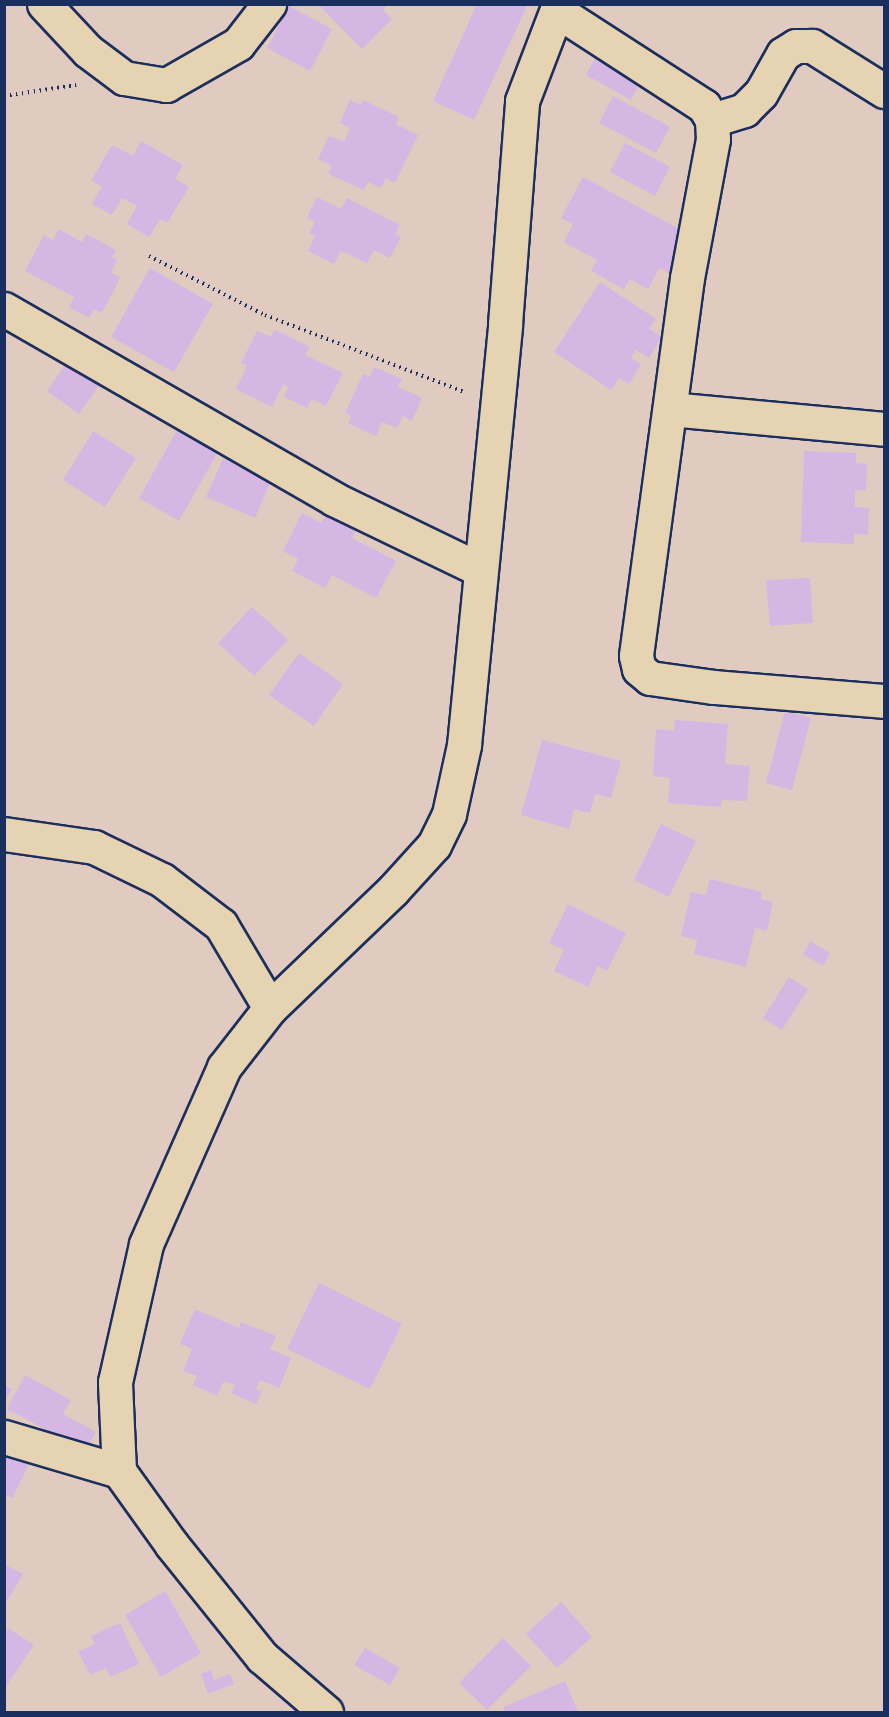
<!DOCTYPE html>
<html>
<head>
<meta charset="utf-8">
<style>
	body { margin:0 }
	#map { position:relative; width:889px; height:1717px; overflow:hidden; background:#e1cbc0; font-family:"Balsamiq Sans",sans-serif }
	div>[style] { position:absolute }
	.building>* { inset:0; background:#d6b7e4 }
	.path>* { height:4px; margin-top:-2px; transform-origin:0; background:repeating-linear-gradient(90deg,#1b2f5e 0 1.5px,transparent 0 6px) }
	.roads { filter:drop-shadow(2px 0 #1b2f5e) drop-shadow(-2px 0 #1b2f5e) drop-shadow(0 2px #1b2f5e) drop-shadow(0 -2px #1b2f5e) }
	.minor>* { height:33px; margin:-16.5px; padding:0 16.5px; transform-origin:16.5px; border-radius:16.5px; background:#e6d3b1 }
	span { translate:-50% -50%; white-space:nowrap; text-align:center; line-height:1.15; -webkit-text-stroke:5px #e6d3b1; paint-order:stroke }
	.frame { position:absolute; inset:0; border:6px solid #1b2f5e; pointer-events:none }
</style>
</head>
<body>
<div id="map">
	<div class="building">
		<i style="clip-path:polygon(318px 4px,388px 4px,383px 10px,392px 19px,362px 49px)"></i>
		<i style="clip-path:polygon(477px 4px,528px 4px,474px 120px,433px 101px)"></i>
		<i style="clip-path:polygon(289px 6px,332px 29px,310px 71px,267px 48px)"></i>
		<i style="clip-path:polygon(600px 49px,645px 74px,631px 100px,586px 75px)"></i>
		<i style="clip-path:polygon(613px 96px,670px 127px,656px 153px,599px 123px)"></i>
		<i style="clip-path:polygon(350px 100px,361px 105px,363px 100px,399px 117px,396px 124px,418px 135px,395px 183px,386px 178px,381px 188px,368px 182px,364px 190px,328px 174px,332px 166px,318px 159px,329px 136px,344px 142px,350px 128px,340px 123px)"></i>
		<i style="clip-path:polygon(141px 141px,183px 165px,175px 179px,189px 187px,167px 223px,160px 219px,149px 237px,127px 224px,137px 206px,122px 198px,112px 215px,92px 204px,102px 186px,91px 181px,112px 145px,133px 156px)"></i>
		<i style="clip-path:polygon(625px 143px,670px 167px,655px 196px,610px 172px)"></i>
		<i style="clip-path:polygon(583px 177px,690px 235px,669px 273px,659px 268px,648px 289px,630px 279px,624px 289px,591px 271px,597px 260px,564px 242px,573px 224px,561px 218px)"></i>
		<i style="clip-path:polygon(317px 197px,341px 209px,347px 198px,400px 225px,395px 234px,401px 237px,390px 258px,374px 250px,367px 263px,341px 251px,334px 264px,308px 251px,315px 236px,309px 233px,315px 222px,307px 218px)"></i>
		<i style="clip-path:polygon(59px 229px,82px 242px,86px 234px,116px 250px,112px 257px,117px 260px,111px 272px,120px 278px,102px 313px,94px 309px,89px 318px,69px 307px,74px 297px,25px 271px,44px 235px,53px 240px)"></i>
		<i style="clip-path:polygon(150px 268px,213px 304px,174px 372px,111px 337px)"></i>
		<i style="clip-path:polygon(600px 282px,656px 319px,649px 329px,662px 337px,649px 358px,636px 350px,631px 358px,641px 364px,629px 384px,619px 378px,611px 390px,554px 352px)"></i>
		<i style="clip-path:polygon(274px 329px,310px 347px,305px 355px,343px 373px,326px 406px,312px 399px,307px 408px,284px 397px,288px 387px,283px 384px,272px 407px,236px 389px,247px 366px,241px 363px,257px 331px,271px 337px)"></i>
		<i style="clip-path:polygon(68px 361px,100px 384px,79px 414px,47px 391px)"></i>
		<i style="clip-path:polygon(374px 367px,402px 379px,398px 387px,422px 398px,412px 421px,403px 416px,397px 428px,382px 422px,376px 436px,348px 423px,351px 416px,345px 413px,363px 374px,370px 376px)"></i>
		<i style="clip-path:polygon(180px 425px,220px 448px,179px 521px,139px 498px)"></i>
		<i style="clip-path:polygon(93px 431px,136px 458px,105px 507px,63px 480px)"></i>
		<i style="clip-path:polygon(804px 451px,856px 453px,856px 463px,867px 464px,866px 490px,855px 490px,855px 507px,869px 508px,868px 535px,854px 534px,854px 544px,801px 542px)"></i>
		<i style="clip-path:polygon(226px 452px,274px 473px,255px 518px,206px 497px)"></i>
		<i style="clip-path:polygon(328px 511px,358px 526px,352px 538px,396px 561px,376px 598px,332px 575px,325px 588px,292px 571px,298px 559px,283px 551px,302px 513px,321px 523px)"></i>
		<i style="clip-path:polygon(810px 578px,813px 623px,770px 626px,766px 580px)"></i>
		<i style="clip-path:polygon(252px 607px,288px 640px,254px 676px,218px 643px)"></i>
		<i style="clip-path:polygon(299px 653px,343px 684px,314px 726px,269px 695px)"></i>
		<i style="clip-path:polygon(785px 711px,811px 718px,792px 790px,766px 783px)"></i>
		<i style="clip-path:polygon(675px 720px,728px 724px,725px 764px,750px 766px,747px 801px,722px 800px,721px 807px,668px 803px,670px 778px,653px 776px,656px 729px,674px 731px)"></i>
		<i style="clip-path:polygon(542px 740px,621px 761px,611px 798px,595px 794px,590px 813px,574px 809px,569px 829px,521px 815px)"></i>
		<i style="clip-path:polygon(661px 824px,696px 841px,669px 897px,634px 880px)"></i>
		<i style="clip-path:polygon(710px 879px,762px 892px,761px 899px,773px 902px,767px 931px,755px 928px,746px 967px,694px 954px,697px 940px,681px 936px,691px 892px,706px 895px)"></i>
		<i style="clip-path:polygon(568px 904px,626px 933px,607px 971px,598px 966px,588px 987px,554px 971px,564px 950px,549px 943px)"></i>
		<i style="clip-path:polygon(810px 941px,830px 953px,823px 966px,803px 954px)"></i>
		<i style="clip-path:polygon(789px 977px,808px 989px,782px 1030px,763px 1018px)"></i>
		<i style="clip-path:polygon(319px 1283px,402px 1324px,370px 1389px,287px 1349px)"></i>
		<i style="clip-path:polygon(195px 1309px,239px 1328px,241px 1322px,276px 1336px,270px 1349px,291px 1358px,279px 1388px,260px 1380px,256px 1389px,262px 1391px,256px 1404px,231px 1393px,235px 1385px,224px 1381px,217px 1396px,193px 1385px,197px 1376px,183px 1371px,192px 1349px,180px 1344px)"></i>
		<i style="clip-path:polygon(25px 1375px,71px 1400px,63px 1414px,96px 1432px,81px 1460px,38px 1437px,43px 1428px,7px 1409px)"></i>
		<i style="clip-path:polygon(4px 1385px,12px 1389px,4px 1402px)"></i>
		<i style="clip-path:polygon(4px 1453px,29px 1465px,12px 1498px,4px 1494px)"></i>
		<i style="clip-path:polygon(4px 1564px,23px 1574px,4px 1606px)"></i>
		<i style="clip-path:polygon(165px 1591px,201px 1653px,161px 1677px,125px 1615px)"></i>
		<i style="clip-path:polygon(561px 1602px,592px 1637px,557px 1668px,526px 1634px)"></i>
		<i style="clip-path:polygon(120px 1623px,139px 1664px,110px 1677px,106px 1668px,90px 1675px,78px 1652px,95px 1644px,91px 1636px)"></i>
		<i style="clip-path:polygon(8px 1628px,34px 1645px,4px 1689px,4px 1634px)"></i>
		<i style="clip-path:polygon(503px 1638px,531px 1666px,487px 1710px,459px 1683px)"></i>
		<i style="clip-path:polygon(365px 1648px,400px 1668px,390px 1685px,354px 1665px)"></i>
		<i style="clip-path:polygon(211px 1670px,214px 1680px,230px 1674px,234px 1684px,208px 1694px,201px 1674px)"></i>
		<i style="clip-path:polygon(565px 1681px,578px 1712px,505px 1712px,503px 1707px)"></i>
	</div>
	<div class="path">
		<i style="left:4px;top:96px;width:73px;rotate:-8.7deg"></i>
		<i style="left:149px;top:256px;width:130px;rotate:27deg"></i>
		<i style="left:265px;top:315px;width:214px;rotate:21.1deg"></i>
	</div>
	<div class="roads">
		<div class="minor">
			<i style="left:44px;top:4px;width:64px;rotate:46.9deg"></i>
			<i style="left:88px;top:51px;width:45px;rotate:36.9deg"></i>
			<i style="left:124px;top:78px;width:43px;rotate:9.5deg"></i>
			<i style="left:166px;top:85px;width:83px;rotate:-29.7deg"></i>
			<i style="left:238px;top:44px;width:51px;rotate:-52.2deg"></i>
			<i style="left:557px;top:11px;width:175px;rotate:32.9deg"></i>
			<i style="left:704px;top:106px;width:16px;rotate:60deg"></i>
			<i style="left:712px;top:120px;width:19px;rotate:87deg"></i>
			<i style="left:713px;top:139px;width:141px;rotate:100.6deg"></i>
			<i style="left:687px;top:278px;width:381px;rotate:97.7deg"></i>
			<i style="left:636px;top:656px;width:13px;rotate:77deg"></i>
			<i style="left:639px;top:669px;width:14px;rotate:39deg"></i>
			<i style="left:650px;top:678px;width:65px;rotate:8deg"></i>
			<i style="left:714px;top:687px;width:171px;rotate:4.7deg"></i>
			<i style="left:712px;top:120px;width:34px;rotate:-17deg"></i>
			<i style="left:744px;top:110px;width:24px;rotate:-45deg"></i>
			<i style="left:761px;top:93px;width:45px;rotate:-60.6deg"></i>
			<i style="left:783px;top:54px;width:15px;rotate:-32deg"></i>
			<i style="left:796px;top:46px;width:16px"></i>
			<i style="left:812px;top:46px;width:85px;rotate:32deg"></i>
			<i style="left:4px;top:309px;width:381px;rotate:29.9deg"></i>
			<i style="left:334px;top:499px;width:161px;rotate:25.8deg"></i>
			<i style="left:670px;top:409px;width:215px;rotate:5.3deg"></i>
			<i style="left:4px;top:834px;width:91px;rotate:8.2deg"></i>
			<i style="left:94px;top:847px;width:76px;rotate:25.9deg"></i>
			<i style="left:162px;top:880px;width:74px;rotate:37.3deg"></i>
			<i style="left:221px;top:925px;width:96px;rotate:59.4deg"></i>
			<i style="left:4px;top:1437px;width:120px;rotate:16.5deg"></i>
			<i style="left:326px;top:1712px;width:84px;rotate:-139.3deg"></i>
			<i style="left:262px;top:1657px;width:144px;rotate:-128.8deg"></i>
			<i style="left:172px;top:1545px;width:91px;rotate:-125.6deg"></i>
			<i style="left:119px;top:1471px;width:89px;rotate:-92.6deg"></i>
			<i style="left:115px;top:1382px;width:141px;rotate:-77.3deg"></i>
			<i style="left:146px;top:1244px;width:193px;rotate:-66.2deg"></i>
			<i style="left:224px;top:1067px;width:75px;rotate:-52.1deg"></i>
			<i style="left:270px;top:1008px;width:170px;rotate:-43.8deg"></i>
			<i style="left:393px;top:890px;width:61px;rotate:-47.7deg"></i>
			<i style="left:434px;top:845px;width:34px;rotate:-64deg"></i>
			<i style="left:449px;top:814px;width:71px;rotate:-77.7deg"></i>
			<i style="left:464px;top:745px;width:423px;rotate:-84.4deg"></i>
			<i style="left:505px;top:324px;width:224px;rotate:-85.6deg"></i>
			<i style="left:522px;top:101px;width:104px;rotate:-69.1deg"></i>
		</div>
	</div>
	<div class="frame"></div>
</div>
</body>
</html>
